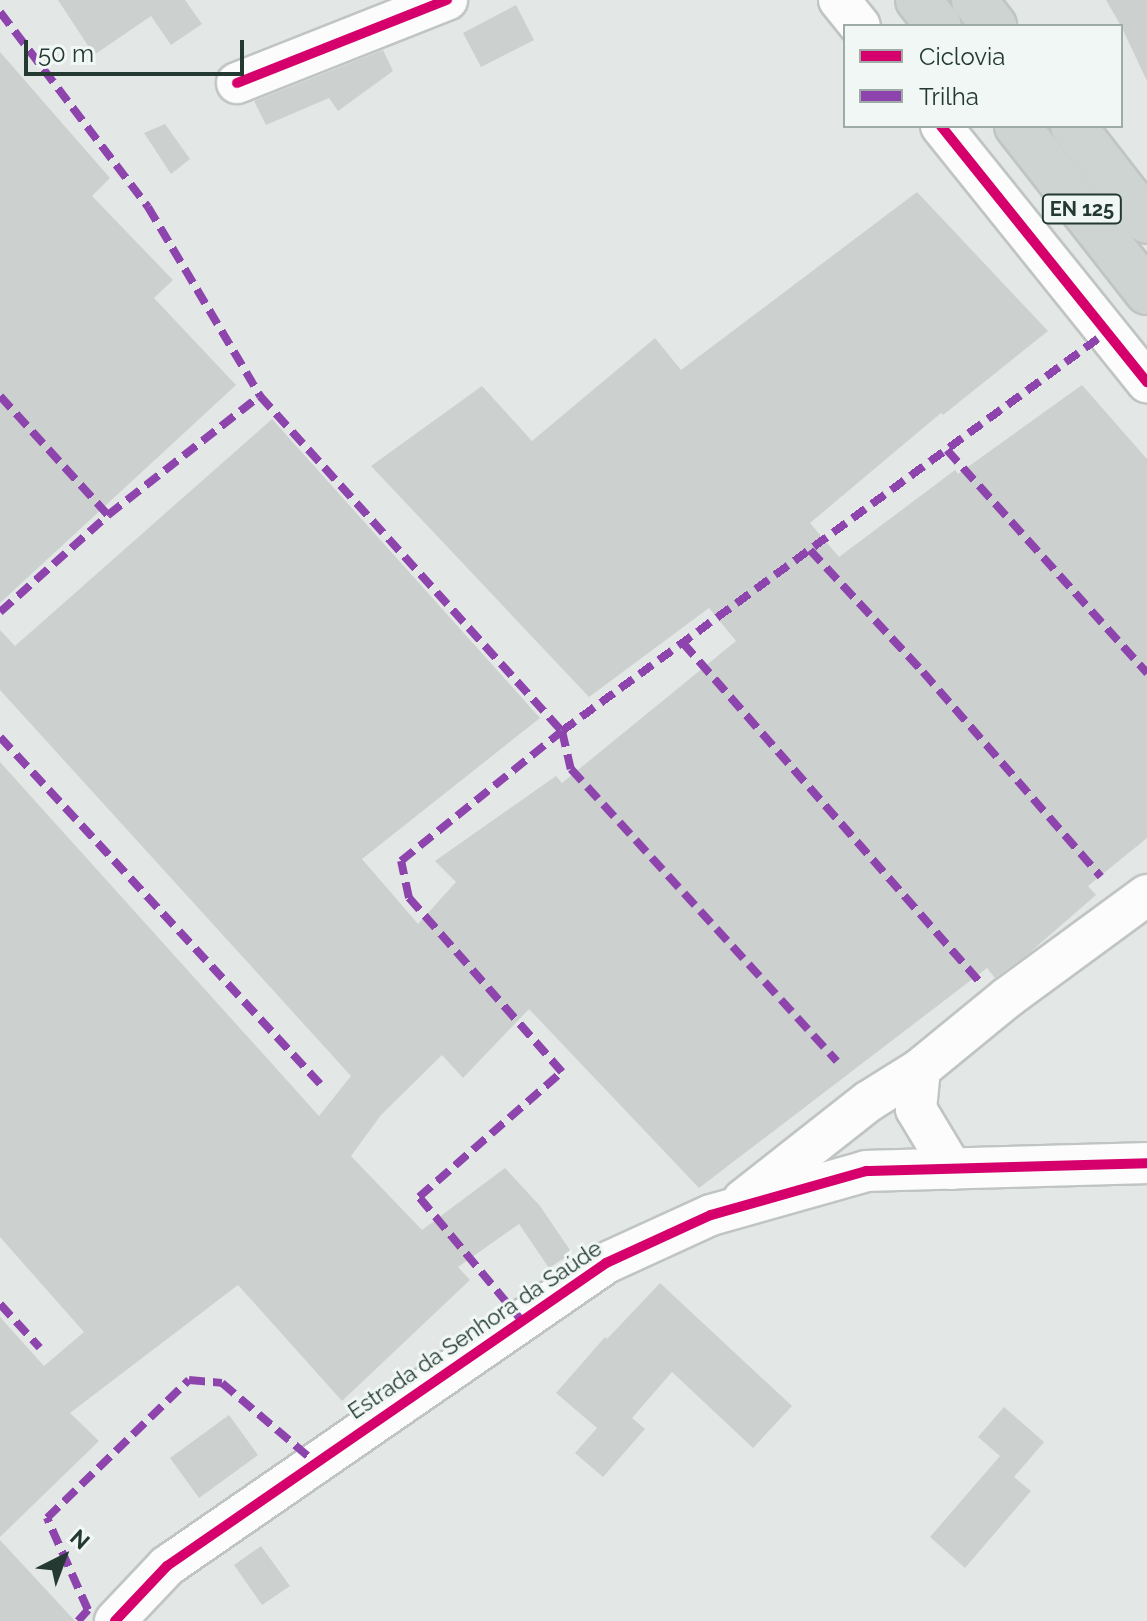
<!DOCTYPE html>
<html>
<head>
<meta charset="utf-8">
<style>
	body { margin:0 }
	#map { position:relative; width:1147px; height:1621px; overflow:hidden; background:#e3e8e6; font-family:Raleway,sans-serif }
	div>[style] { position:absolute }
	.building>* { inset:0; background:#ccd1cf }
	.roads { filter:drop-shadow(2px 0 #c0c5c3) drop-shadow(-2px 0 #c0c5c3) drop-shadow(0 2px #c0c5c3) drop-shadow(0 -2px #c0c5c3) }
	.minor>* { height:40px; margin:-20px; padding:0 20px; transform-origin:20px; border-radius:20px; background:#fbfcfb }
	.major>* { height:44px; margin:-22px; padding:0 22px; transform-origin:22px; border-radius:22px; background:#ced4d2 }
	.quiet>* { height:8px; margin-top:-4px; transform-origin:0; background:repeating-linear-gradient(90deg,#8e44ad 0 16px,transparent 0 24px) }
	.cycleway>* { height:10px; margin:-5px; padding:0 5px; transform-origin:5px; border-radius:5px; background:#d6006c }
	span { translate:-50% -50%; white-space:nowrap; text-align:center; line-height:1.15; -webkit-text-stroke:6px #f1f7f4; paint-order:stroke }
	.shield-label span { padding:2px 6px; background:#f1f7f4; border:2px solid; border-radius:6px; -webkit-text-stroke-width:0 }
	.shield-label { font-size:20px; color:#233932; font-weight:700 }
	.street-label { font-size:22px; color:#233932 }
	.legend { position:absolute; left:843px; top:24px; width:280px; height:104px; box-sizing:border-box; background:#f1f7f4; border:2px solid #9faba6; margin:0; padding:10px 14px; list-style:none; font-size:24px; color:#233932 }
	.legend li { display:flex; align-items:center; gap:16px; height:40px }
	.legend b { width:40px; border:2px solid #9faba6 }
	.north { position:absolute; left:24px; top:1517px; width:80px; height:80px; -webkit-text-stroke:6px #f1f7f4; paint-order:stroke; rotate:42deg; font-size:22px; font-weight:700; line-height:32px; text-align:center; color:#233932 }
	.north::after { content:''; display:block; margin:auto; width:28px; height:36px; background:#233932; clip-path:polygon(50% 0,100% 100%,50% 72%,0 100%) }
	.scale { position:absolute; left:24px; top:40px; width:220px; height:36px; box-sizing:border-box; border:4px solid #233932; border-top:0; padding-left:10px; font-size:24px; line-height:28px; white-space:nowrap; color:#233932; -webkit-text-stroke:6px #f1f7f4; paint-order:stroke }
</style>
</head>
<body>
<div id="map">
	<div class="building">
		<i style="clip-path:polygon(58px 0,185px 0,202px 24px,171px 45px,151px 16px,94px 55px)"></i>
		<i style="clip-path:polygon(1106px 0,1147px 0,1147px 81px,1121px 26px)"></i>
		<i style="clip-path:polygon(516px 5px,534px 40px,481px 67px,463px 33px)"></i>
		<i style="clip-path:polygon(383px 50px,393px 71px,338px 111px,329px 98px,266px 125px,254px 101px)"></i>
		<i style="clip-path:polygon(0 52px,110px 178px,92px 196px,173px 280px,154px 298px,236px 385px,0 603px)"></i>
		<i style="clip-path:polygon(165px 124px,190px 159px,171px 174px,144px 133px)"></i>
		<i style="clip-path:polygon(917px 192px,1048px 331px,943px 415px,941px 413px,810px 523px,839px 557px,955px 470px,958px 474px,1082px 385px,1147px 459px,1147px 838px,1088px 886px,1096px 895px,1028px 954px,995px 978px,987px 968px,699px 1188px,529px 1009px,463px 1078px,442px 1055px,381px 1115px,351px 1156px,422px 1230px,505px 1168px,540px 1206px,572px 1253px,549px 1268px,519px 1224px,458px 1267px,470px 1280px,342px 1401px,238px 1285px,70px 1413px,99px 1441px,0 1537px,0 1317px,44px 1366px,84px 1332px,0 1237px,0 762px,319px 1116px,351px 1076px,0 690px,0 630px,15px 646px,272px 419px,540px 718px,362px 859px,418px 924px,456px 882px,435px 861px,556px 776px,562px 783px,736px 641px,709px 608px,589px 697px,371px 466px,482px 386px,532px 441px,655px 338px,681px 370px)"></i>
		<i style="clip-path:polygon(660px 1283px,792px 1406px,753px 1448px,672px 1372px,632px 1418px,645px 1429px,603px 1477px,575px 1453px,597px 1428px,556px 1393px,605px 1337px,607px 1339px)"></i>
		<i style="clip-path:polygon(1004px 1407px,1044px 1442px,1014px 1477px,1031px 1491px,965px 1568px,930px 1537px,1000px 1456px,978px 1437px)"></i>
		<i style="clip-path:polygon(229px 1415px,258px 1455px,199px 1498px,170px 1458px)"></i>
		<i style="clip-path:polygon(0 1540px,75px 1621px,0 1621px)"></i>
		<i style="clip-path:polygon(261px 1546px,290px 1586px,262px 1605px,234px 1565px)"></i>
	</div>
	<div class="roads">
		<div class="minor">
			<i style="left:839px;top:0;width:33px;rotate:51deg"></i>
			<i style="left:237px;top:83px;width:226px;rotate:-21.6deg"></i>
			<i style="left:941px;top:126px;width:329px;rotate:51.2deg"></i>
			<i style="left:952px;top:1169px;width:70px;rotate:-121deg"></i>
			<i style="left:916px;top:1109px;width:40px;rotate:-84.3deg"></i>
			<i style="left:920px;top:1069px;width:114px;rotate:-39.3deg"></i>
			<i style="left:1008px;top:997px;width:172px;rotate:-36.3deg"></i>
			<i style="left:743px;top:1200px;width:160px;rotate:-38.2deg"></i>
			<i style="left:869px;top:1101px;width:60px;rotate:-32.1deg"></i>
			<i style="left:115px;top:1621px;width:76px;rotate:-46.6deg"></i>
			<i style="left:167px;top:1566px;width:533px;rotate:-34.61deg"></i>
			<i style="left:606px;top:1263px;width:115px;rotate:-24.6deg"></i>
			<i style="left:711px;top:1215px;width:161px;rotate:-15.8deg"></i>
			<i style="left:866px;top:1171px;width:281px;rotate:-1.6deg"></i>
		</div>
		<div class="major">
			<i style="left:918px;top:0;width:33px;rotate:51deg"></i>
			<i style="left:974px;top:0;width:33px;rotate:52deg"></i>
			<i style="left:1017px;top:126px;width:211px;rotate:51.9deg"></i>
			<i style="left:1073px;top:126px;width:120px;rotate:52.1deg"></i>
		</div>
	</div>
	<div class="quiet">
		<i style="left:0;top:12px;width:245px;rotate:52.8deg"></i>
		<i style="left:148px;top:207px;width:220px;rotate:59.3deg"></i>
		<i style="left:260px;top:396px;width:451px;rotate:48deg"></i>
		<i style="left:562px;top:731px;width:39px;rotate:77deg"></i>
		<i style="left:571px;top:769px;width:395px;rotate:47.7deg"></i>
		<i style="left:0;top:396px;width:161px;rotate:47.8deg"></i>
		<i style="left:108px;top:515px;width:193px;rotate:-38.1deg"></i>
		<i style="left:947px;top:450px;width:300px;rotate:48.1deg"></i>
		<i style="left:810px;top:550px;width:166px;rotate:47.2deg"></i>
		<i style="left:923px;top:672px;width:271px;rotate:49deg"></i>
		<i style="left:0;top:612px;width:145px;rotate:-41.9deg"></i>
		<i style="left:683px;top:643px;width:453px;rotate:48.8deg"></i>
		<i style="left:0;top:737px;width:472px;rotate:47.3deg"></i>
		<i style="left:0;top:1304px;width:59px;rotate:47.7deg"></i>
		<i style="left:522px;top:1321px;width:161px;rotate:-129.7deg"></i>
		<i style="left:419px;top:1197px;width:190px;rotate:-41.2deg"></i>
		<i style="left:562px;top:1072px;width:232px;rotate:-131.3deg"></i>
		<i style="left:409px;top:898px;width:38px;rotate:-102deg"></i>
		<i style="left:401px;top:861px;width:207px;rotate:-38.9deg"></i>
		<i style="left:562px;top:731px;width:675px;rotate:-36.21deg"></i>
		<i style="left:78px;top:1621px;width:15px;rotate:-48deg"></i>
		<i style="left:88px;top:1610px;width:101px;rotate:-114deg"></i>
		<i style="left:47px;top:1518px;width:198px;rotate:-44.2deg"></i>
		<i style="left:189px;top:1380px;width:33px;rotate:5deg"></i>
		<i style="left:222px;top:1383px;width:123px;rotate:40.4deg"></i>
	</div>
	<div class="cycleway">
		<i style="left:237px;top:83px;width:226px;rotate:-21.6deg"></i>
		<i style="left:941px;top:126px;width:329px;rotate:51.2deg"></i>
		<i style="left:115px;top:1621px;width:76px;rotate:-46.6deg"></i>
		<i style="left:167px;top:1566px;width:533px;rotate:-34.61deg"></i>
		<i style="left:606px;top:1263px;width:115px;rotate:-24.6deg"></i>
		<i style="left:711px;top:1215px;width:161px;rotate:-15.8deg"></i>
		<i style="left:866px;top:1171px;width:281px;rotate:-1.6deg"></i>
	</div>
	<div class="shield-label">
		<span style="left:1082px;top:209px">EN 125</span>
	</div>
	<div class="street-label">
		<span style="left:475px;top:1330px;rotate:-34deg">Estrada da Senhora da Saúde</span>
	</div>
	<ul class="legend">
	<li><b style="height:10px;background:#d6006c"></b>Ciclovia</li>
	<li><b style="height:10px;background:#8e44ad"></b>Trilha</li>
	</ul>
	<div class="north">N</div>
	<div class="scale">50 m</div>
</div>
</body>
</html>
